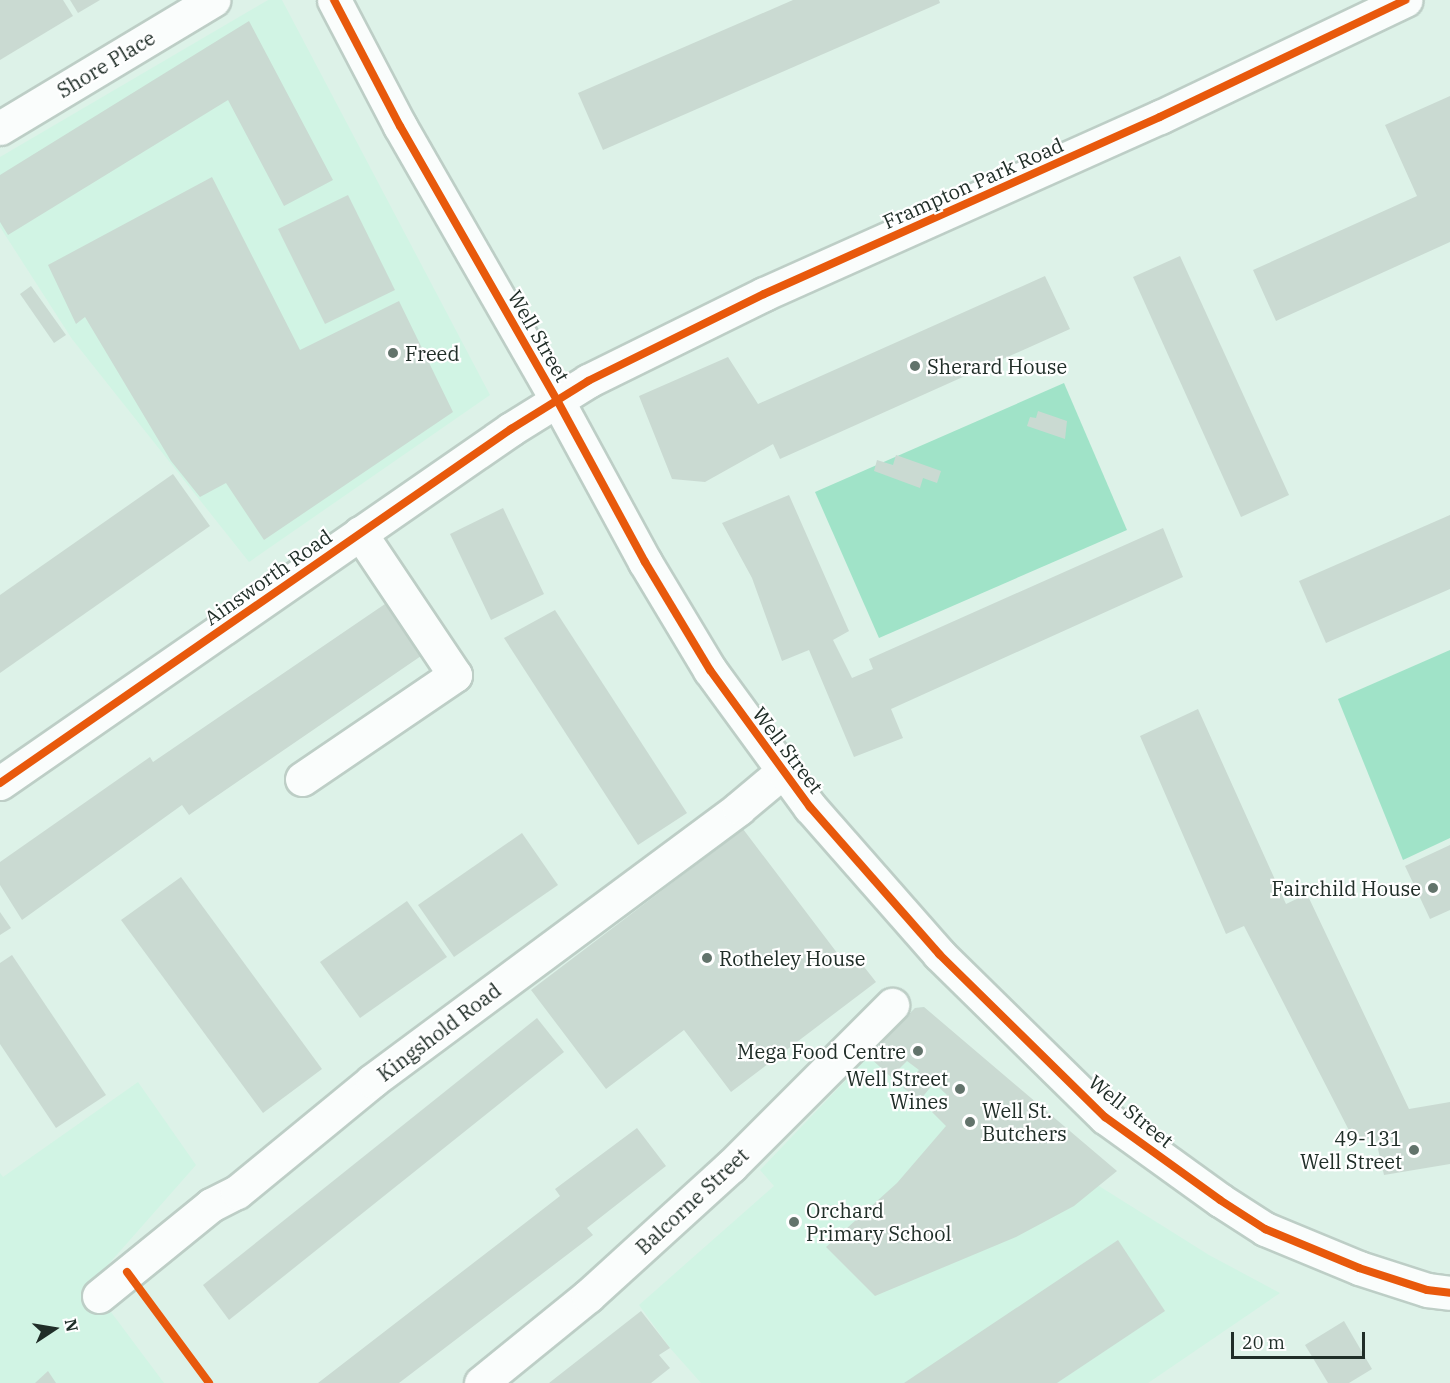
<!DOCTYPE html>
<html>
<head>
<meta charset="utf-8">
<style>
	body { margin:0 }
	#map { position:relative; width:1450px; height:1383px; overflow:hidden; background:#ddf2e8; font-family:"IBM Plex Serif",serif }
	div>[style] { position:absolute }
	.built>* { inset:0; background:#d1f4e4 }
	.green>* { inset:0; background:#a0e3c8 }
	.building>* { inset:0; background:#cadad2 }
	.roads { filter:drop-shadow(2px 0 #bdcec6) drop-shadow(-2px 0 #bdcec6) drop-shadow(0 2px #bdcec6) drop-shadow(0 -2px #bdcec6) }
	.minor>* { height:33px; margin:-16.5px; padding:0 16.5px; transform-origin:16.5px; border-radius:16.5px; background:#fafdfc }
	.primary>* { height:33px; margin:-16.5px; padding:0 16.5px; transform-origin:16.5px; border-radius:16.5px; background:#fafdfc }
	.cycleway>* { height:8px; margin:-4px; padding:0 4px; transform-origin:4px; border-radius:4px; background:#e8590c }
	.dots>* { width:16px; height:16px; translate:-50% -50%; box-sizing:border-box; border:3px solid #fff; border-radius:50% }
	span { translate:-50% -50%; white-space:nowrap; text-align:center; line-height:1.15; -webkit-text-stroke:4.5px #fff; paint-order:stroke }
	.street-label { font-size:20px; color:#202e28 }
	.poi-label { font-size:20px; color:#202e28 }
	.left { translate:0 -50%; text-align:left }
	.right { translate:-100% -50%; text-align:right }
	.north { position:absolute; left:24px; top:1299px; width:60px; height:60px; -webkit-text-stroke:4px #fff; paint-order:stroke; rotate:78deg; font-size:16px; font-weight:700; line-height:24px; text-align:center; color:#202e28 }
	.north::after { content:''; display:block; margin:auto; width:21px; height:27px; background:#202e28; clip-path:polygon(50% 0,100% 100%,50% 72%,0 100%) }
	.scale { position:absolute; left:1231px; top:1332px; width:134px; height:27px; box-sizing:border-box; border:3px solid #202e28; border-top:0; padding-left:8px; font-size:18px; line-height:21px; white-space:nowrap; color:#202e28; -webkit-text-stroke:4px #fff; paint-order:stroke }
</style>
</head>
<body>
<div id="map">
	<div class="built">
		<i style="clip-path:polygon(268px 0,282px 0,490px 395px,249px 562px,72px 339px,0 227px,0 157px)"></i>
		<i style="clip-path:polygon(924px 1007px,968px 1046px,1099px 1186px,1209px 1255px,1280px 1293px,1148px 1383px,701px 1383px,670px 1348px,639px 1305px,774px 1186px,760px 1170px,890px 1034px,915px 1008px)"></i>
		<i style="clip-path:polygon(138px 1082px,196px 1165px,84px 1292px,99px 1296px,164px 1383px,0 1383px,0 1173px,3px 1177px)"></i>
	</div>
	<div class="green">
		<i style="clip-path:polygon(1064px 383px,1127px 530px,879px 638px,815px 492px)"></i>
		<i style="clip-path:polygon(1450px 650px,1450px 838px,1403px 860px,1338px 699px)"></i>
	</div>
	<div class="building">
		<i style="clip-path:polygon(0 0,63px 0,73px 16px,0 60px)"></i>
		<i style="clip-path:polygon(70px 0,100px 0,78px 13px)"></i>
		<i style="clip-path:polygon(793px 0,939px 0,940px 3px,603px 150px,578px 93px)"></i>
		<i style="clip-path:polygon(249px 21px,333px 180px,284px 206px,228px 100px,8px 235px,0 222px,0 175px)"></i>
		<i style="clip-path:polygon(1450px 96px,1450px 242px,1276px 321px,1253px 270px,1417px 196px,1385px 125px)"></i>
		<i style="clip-path:polygon(212px 177px,300px 350px,399px 301px,453px 412px,264px 540px,226px 483px,200px 497px,171px 461px,85px 317px,76px 324px,48px 265px)"></i>
		<i style="clip-path:polygon(348px 195px,395px 290px,325px 324px,278px 229px)"></i>
		<i style="clip-path:polygon(1180px 256px,1289px 495px,1241px 517px,1133px 277px)"></i>
		<i style="clip-path:polygon(1045px 276px,1070px 329px,780px 459px,773px 444px,705px 482px,672px 479px,639px 396px,728px 357px,758px 404px)"></i>
		<i style="clip-path:polygon(31px 286px,66px 335px,54px 343px,20px 294px)"></i>
		<i style="clip-path:polygon(1038px 411px,1067px 421px,1065px 439px,1027px 426px,1030px 417px,1036px 418px)"></i>
		<i style="clip-path:polygon(896px 455px,941px 471px,937px 483px,923px 478px,920px 488px,874px 471px,877px 460px,893px 465px)"></i>
		<i style="clip-path:polygon(173px 474px,210px 526px,0 673px,0 595px)"></i>
		<i style="clip-path:polygon(789px 495px,849px 631px,833px 640px,852px 678px,873px 669px,869px 659px,1163px 528px,1183px 577px,891px 709px,903px 738px,854px 757px,809px 650px,782px 661px,752px 578px,722px 523px)"></i>
		<i style="clip-path:polygon(503px 508px,544px 594px,491px 620px,450px 534px)"></i>
		<i style="clip-path:polygon(1450px 515px,1450px 589px,1326px 643px,1299px 581px)"></i>
		<i style="clip-path:polygon(385px 604px,421px 656px,189px 815px,182px 805px,22px 920px,0 885px,0 862px,150px 757px,153px 762px)"></i>
		<i style="clip-path:polygon(555px 610px,687px 813px,638px 845px,504px 638px)"></i>
		<i style="clip-path:polygon(1198px 709px,1286px 904px,1307px 894px,1409px 1109px,1450px 1102px,1450px 1164px,1384px 1175px,1375px 1136px,1356px 1144px,1244px 926px,1226px 934px,1140px 736px)"></i>
		<i style="clip-path:polygon(743px 829px,844px 962px,854px 954px,876px 982px,731px 1092px,684px 1030px,606px 1089px,531px 990px)"></i>
		<i style="clip-path:polygon(522px 833px,558px 885px,454px 957px,418px 905px)"></i>
		<i style="clip-path:polygon(1450px 845px,1450px 910px,1430px 919px,1405px 866px)"></i>
		<i style="clip-path:polygon(181px 877px,322px 1069px,263px 1113px,121px 920px)"></i>
		<i style="clip-path:polygon(407px 901px,447px 957px,360px 1018px,320px 962px)"></i>
		<i style="clip-path:polygon(0 912px,11px 928px,0 935px)"></i>
		<i style="clip-path:polygon(12px 955px,106px 1095px,56px 1128px,0 1044px,0 963px)"></i>
		<i style="clip-path:polygon(924px 1007px,1117px 1171px,1074px 1206px,1016px 1237px,875px 1296px,826px 1247px,897px 1183px,946px 1126px,932px 1112px,947px 1095px,934px 1083px,920px 1100px,903px 1088px,919px 1070px,907px 1061px,891px 1077px,868px 1056px,915px 1008px)"></i>
		<i style="clip-path:polygon(537px 1018px,564px 1052px,229px 1320px,203px 1285px)"></i>
		<i style="clip-path:polygon(637px 1128px,666px 1166px,587px 1228px,593px 1235px,399px 1383px,318px 1383px,560px 1196px,555px 1189px)"></i>
		<i style="clip-path:polygon(1118px 1240px,1165px 1311px,1057px 1383px,904px 1383px)"></i>
		<i style="clip-path:polygon(641px 1311px,670px 1348px,659px 1355px,670px 1368px,651px 1383px,549px 1383px)"></i>
		<i style="clip-path:polygon(1344px 1321px,1372px 1369px,1349px 1383px,1328px 1383px,1305px 1345px)"></i>
		<i style="clip-path:polygon(48px 1371px,56px 1383px,35px 1383px)"></i>
	</div>
	<div class="roads">
		<div class="minor">
			<i style="left:0;top:128px;width:249px;rotate:-31deg"></i>
			<i style="left:302px;top:779px;width:185px;rotate:-34.2deg"></i>
			<i style="left:455px;top:675px;width:171px;rotate:-123.8deg"></i>
			<i style="left:0;top:783px;width:622px;rotate:-34.71deg"></i>
			<i style="left:511px;top:429px;width:91px;rotate:-31.9deg"></i>
			<i style="left:588px;top:381px;width:196px;rotate:-26.3deg"></i>
			<i style="left:764px;top:294px;width:434px;rotate:-24.1deg"></i>
			<i style="left:1160px;top:117px;width:272px;rotate:-25.5deg"></i>
			<i style="left:99px;top:1296px;width:144px;rotate:-39.1deg"></i>
			<i style="left:211px;top:1205px;width:29px;rotate:-27deg"></i>
			<i style="left:237px;top:1192px;width:175px;rotate:-39.4deg"></i>
			<i style="left:372px;top:1081px;width:457px;rotate:-36.6deg"></i>
			<i style="left:739px;top:808px;width:56px;rotate:-39.9deg"></i>
			<i style="left:481px;top:1383px;width:138px;rotate:-39.1deg"></i>
			<i style="left:588px;top:1296px;width:193px;rotate:-42.3deg"></i>
			<i style="left:731px;top:1166px;width:228px;rotate:-45deg"></i>
		</div>
		<div class="primary">
			<i style="left:334px;top:0;width:142px;rotate:62.4deg"></i>
			<i style="left:400px;top:126px;width:316px;rotate:60.2deg"></i>
			<i style="left:557px;top:400px;width:184px;rotate:61.5deg"></i>
			<i style="left:645px;top:562px;width:126px;rotate:59deg"></i>
			<i style="left:710px;top:670px;width:170px;rotate:53.9deg"></i>
			<i style="left:810px;top:807px;width:196px;rotate:48.7deg"></i>
			<i style="left:939px;top:954px;width:233px;rotate:44.5deg"></i>
			<i style="left:1105px;top:1117px;width:142px;rotate:35.8deg"></i>
			<i style="left:1220px;top:1200px;width:54px;rotate:32.8deg"></i>
			<i style="left:1265px;top:1229px;width:102px;rotate:22.5deg"></i>
			<i style="left:1359px;top:1268px;width:71px;rotate:17.9deg"></i>
			<i style="left:1427px;top:1290px;width:23px;rotate:7deg"></i>
		</div>
	</div>
	<div class="cycleway">
		<i style="left:334px;top:0;width:142px;rotate:62.4deg"></i>
		<i style="left:400px;top:126px;width:316px;rotate:60.2deg"></i>
		<i style="left:557px;top:400px;width:184px;rotate:61.5deg"></i>
		<i style="left:645px;top:562px;width:126px;rotate:59deg"></i>
		<i style="left:710px;top:670px;width:170px;rotate:53.9deg"></i>
		<i style="left:810px;top:807px;width:196px;rotate:48.7deg"></i>
		<i style="left:939px;top:954px;width:233px;rotate:44.5deg"></i>
		<i style="left:1105px;top:1117px;width:142px;rotate:35.8deg"></i>
		<i style="left:1220px;top:1200px;width:54px;rotate:32.8deg"></i>
		<i style="left:1265px;top:1229px;width:102px;rotate:22.5deg"></i>
		<i style="left:1359px;top:1268px;width:71px;rotate:17.9deg"></i>
		<i style="left:1427px;top:1290px;width:23px;rotate:7deg"></i>
		<i style="left:0;top:783px;width:622px;rotate:-34.71deg"></i>
		<i style="left:511px;top:429px;width:91px;rotate:-31.9deg"></i>
		<i style="left:588px;top:381px;width:196px;rotate:-26.3deg"></i>
		<i style="left:764px;top:294px;width:434px;rotate:-24.1deg"></i>
		<i style="left:1160px;top:117px;width:272px;rotate:-25.5deg"></i>
		<i style="left:127px;top:1272px;width:138px;rotate:53.5deg"></i>
	</div>
	<div class="dots">
		<i style="left:393px;top:353px;background:#62736b"></i>
		<i style="left:915px;top:366px;background:#62736b"></i>
		<i style="left:1433px;top:888px;background:#62736b"></i>
		<i style="left:707px;top:958px;background:#62736b"></i>
		<i style="left:918px;top:1051px;background:#62736b"></i>
		<i style="left:960px;top:1089px;background:#62736b"></i>
		<i style="left:970px;top:1122px;background:#62736b"></i>
		<i style="left:1414px;top:1150px;background:#62736b"></i>
		<i style="left:794px;top:1222px;background:#62736b"></i>
	</div>
	<div class="street-label">
		<span style="left:106px;top:64px;rotate:-31deg">Shore Place</span>
		<span style="left:973px;top:183px;rotate:-24deg">Frampton Park Road</span>
		<span style="left:539px;top:336px;rotate:60deg">Well Street</span>
		<span style="left:268px;top:577px;rotate:-35deg">Ainsworth Road</span>
		<span style="left:788px;top:750px;rotate:53deg">Well Street</span>
		<span style="left:439px;top:1032px;rotate:-37deg">Kingshold Road</span>
		<span style="left:1131px;top:1111px;rotate:39deg">Well Street</span>
		<span style="left:692px;top:1201px;rotate:-43deg">Balcorne Street</span>
	</div>
	<div class="poi-label">
		<span class="left" style="left:405px;top:353px">Freed</span>
		<span class="left" style="left:927px;top:366px">Sherard House</span>
		<span class="right" style="left:1421px;top:888px">Fairchild House</span>
		<span class="left" style="left:719px;top:958px">Rotheley House</span>
		<span class="right" style="left:906px;top:1051px">Mega Food Centre</span>
		<span class="right" style="left:948px;top:1090px">Well Street<br>Wines</span>
		<span class="left" style="left:982px;top:1122px">Well St.<br>Butchers</span>
		<span class="right" style="left:1402px;top:1150px">49-131<br>Well Street</span>
		<span class="left" style="left:806px;top:1222px">Orchard<br>Primary School</span>
	</div>
	<div class="north">N</div>
	<div class="scale">20 m</div>
</div>
</body>
</html>
